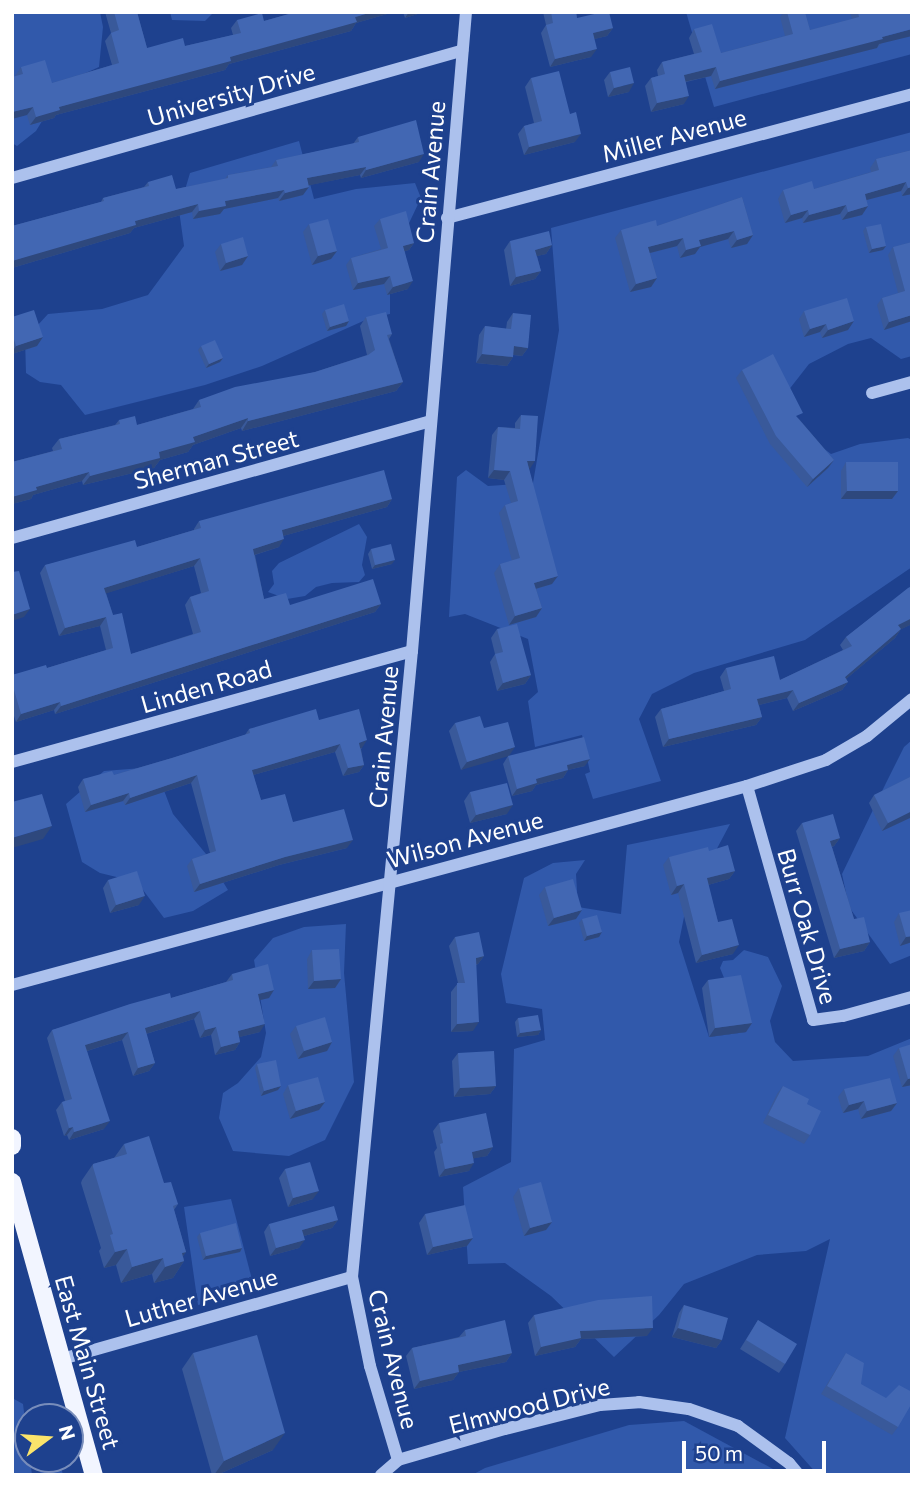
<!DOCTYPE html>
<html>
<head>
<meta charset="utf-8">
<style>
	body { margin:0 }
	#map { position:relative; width:924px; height:1487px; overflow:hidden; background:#1e418e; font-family:Commissioner,sans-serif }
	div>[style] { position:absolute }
	.green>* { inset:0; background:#3159ab }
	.minor>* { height:12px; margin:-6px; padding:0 6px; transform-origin:6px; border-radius:6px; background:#acc1ed }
	.major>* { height:18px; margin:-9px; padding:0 9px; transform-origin:9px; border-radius:9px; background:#f2f5ff }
	.wall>* { inset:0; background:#39599a }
	.shaded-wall>* { inset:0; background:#2e487d }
	.building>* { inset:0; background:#4267b3 }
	span { translate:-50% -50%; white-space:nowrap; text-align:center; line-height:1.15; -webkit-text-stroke:6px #1e418e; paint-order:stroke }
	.street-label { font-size:24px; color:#fff }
	.frame { position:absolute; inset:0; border:14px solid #fff; pointer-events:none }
	.north { position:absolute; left:14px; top:1403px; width:70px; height:70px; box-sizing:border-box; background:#1e418e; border:2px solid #788dbb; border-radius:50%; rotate:74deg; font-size:19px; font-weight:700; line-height:28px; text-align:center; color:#fff }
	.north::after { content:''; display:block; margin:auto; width:24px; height:32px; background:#fbe46b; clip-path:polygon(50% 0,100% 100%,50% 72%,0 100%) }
	.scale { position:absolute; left:682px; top:1441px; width:144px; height:32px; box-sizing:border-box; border:4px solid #fff; border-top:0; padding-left:9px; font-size:21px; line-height:24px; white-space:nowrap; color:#fff; -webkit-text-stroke:5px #1e418e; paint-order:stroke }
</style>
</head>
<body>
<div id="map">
	<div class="green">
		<i style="clip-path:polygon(12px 12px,100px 12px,103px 27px,99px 67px,66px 82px,36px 131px,17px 146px,12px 143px)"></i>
		<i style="clip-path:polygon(170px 12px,214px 12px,205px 21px,172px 20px)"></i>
		<i style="clip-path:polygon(686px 12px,912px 12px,912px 54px,714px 107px)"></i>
		<i style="clip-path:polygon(912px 132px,912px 356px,901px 359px,871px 338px,848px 344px,809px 364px,784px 396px,786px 420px,831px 454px,860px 444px,908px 438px,912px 440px,912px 567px,805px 640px,694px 673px,652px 694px,639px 719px,661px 781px,593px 799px,585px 774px,590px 772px,582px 735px,535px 747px,528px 701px,538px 692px,528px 639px,465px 614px,449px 617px,457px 477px,466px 470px,488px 486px,533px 483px,559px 330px,551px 228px)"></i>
		<i style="clip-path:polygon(299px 141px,314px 199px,356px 189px,415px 183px,421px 198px,390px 263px,390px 314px,370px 318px,262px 366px,205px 385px,85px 415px,61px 385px,40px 382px,26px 373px,25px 339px,48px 314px,102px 309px,148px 295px,184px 246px,179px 210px,190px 173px)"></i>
		<i style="clip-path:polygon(359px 524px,367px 537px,362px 565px,365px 575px,359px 582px,332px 583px,316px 587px,305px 596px,287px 599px,268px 592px,274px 584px,272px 571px,279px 563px)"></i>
		<i style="clip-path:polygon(912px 740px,912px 955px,890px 964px,849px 907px,842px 874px,886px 783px,904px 747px)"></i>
		<i style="clip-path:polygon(155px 767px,173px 814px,206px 854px,228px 890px,193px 911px,164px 918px,137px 882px,100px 873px,82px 862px,66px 804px,104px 771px)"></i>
		<i style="clip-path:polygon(730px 824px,686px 907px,679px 942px,709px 1037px,746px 1032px,720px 968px,723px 961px,733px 960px,744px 950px,768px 957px,782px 986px,770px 1021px,775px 1042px,793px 1061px,868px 1056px,912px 1038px,912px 1475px,818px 1475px,785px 1438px,830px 1239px,806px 1251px,757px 1255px,684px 1284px,659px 1315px,614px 1357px,551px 1296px,505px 1263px,468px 1264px,463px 1187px,511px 1162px,514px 1049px,545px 1040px,542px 1009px,506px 1003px,501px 974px,524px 878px,553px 863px,585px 860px,576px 874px,578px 907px,621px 914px,627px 845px)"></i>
		<i style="clip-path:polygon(346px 924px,344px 973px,354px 1082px,325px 1140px,289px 1156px,233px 1151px,219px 1118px,223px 1093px,238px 1083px,261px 1057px,266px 1033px,254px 960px,273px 938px,304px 927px)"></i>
		<i style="clip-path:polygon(231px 1199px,255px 1291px,198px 1305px,184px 1207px)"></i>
		<i style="clip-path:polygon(14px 1399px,23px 1404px,32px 1475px,12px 1475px)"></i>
		<i style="clip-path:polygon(684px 1421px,784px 1475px,472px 1475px,485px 1468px,629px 1425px)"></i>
		<i style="clip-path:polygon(37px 1459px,59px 1459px,63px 1475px,41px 1475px)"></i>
	</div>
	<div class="minor">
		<i style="left:12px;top:178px;width:468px;rotate:-15.8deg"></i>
		<i style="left:447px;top:218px;width:481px;rotate:-14.9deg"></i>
		<i style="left:872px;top:393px;width:41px;rotate:-15.4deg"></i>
		<i style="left:12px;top:538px;width:434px;rotate:-15.6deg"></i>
		<i style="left:12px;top:762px;width:415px;rotate:-15.5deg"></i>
		<i style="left:747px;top:786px;width:243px;rotate:74.2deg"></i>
		<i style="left:813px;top:1020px;width:30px;rotate:-8deg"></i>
		<i style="left:843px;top:1016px;width:72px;rotate:-15.4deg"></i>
		<i style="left:12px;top:985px;width:761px;rotate:-15.15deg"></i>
		<i style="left:747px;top:786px;width:83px;rotate:-18.2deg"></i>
		<i style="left:826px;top:760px;width:48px;rotate:-30.3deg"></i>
		<i style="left:867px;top:736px;width:58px;rotate:-39.4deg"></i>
		<i style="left:62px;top:1359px;width:301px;rotate:-15.8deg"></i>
		<i style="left:398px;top:1460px;width:98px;rotate:-106.6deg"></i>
		<i style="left:370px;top:1366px;width:91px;rotate:-101.4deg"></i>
		<i style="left:352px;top:1277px;width:629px;rotate:-84.53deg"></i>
		<i style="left:412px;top:651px;width:641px;rotate:-85.17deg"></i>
		<i style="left:381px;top:1475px;width:23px;rotate:-41deg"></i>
		<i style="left:398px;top:1460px;width:111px;rotate:-16.2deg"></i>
		<i style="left:505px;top:1429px;width:98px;rotate:-14.2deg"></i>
		<i style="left:600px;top:1405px;width:39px;rotate:-4deg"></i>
		<i style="left:639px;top:1402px;width:50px;rotate:8deg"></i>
		<i style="left:689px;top:1409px;width:52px;rotate:19.1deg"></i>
		<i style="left:738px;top:1426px;width:63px;rotate:36deg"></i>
		<i style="left:789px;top:1463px;width:16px;rotate:50deg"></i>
	</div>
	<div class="major">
		<i style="left:12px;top:1138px;width:8px;rotate:90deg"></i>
		<i style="left:12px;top:1182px;width:304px;rotate:74.4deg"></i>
	</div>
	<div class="wall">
		<i style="clip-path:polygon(105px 12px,137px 12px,147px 48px,185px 46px,233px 35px,231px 28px,237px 20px,264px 21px,296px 12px,394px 12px,356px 23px,351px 31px,229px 64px,225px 70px,56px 115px,54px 118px,30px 125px,15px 76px,21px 67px,52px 83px,112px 65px,105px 41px,111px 33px)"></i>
		<i style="clip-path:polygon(403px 12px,424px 12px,405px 18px)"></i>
		<i style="clip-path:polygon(543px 12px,576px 12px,577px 18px,613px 28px,607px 36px,594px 39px,591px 57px,550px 67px,541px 33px,546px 25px)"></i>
		<i style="clip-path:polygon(784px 12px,805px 12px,810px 30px,852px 19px,850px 12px,912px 12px,877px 48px,715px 89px,711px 76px,686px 82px,684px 104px,651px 112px,645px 86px,651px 78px,658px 76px,657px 70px,662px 62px,694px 54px,689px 38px,694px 29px,721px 53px,785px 36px,780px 17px)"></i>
		<i style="clip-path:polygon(610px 72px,629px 92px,608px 97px,604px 80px)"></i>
		<i style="clip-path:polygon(531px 78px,575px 142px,524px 155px,518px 134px,524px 126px,534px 123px,525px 87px)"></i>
		<i style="clip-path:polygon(358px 137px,419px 162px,361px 178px,360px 175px,309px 185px,303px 195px,279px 201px,278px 198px,224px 209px,220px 214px,193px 219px,192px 212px,134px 228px,130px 233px,12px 268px,12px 226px,101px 202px,103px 198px,144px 187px,148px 182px,176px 189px,225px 179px,228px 175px,271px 167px,276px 160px,353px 144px)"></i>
		<i style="clip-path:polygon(912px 150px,912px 194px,902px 196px,901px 191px,866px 200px,868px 206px,862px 215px,842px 220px,840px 214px,803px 223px,802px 218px,785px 223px,778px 199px,783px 190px,814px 189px,871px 172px,870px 168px,876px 159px)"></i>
		<i style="clip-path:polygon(742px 197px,753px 235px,747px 244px,731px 248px,728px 239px,700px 247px,695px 254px,680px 258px,677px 246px,650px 253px,657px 278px,651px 287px,630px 292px,615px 238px,621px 230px,657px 226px)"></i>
		<i style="clip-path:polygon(380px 219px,414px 243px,409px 250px,405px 251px,408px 289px,387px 295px,384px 284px,353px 290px,346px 265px,351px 258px,381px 249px,374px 226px)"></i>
		<i style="clip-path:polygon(309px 224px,337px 251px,331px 259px,312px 265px,303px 232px)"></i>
		<i style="clip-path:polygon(866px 227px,886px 246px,883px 250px,869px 253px,863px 231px)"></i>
		<i style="clip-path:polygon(510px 241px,552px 245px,546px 254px,537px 256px,541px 271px,535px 279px,510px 286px,504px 250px)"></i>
		<i style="clip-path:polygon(912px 242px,912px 321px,884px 330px,877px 305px,882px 298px,898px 293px,888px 255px,893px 247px)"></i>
		<i style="clip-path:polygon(221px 244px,248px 256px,242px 265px,220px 271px,215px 252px)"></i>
		<i style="clip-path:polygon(325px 310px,349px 321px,346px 326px,327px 331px,322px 314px)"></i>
		<i style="clip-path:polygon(804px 311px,848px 330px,822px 338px,820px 332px,804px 337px,799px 319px)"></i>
		<i style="clip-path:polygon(513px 313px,528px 348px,522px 356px,513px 355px,513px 357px,507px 366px,476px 363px,479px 335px,485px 326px,506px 329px,507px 322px)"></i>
		<i style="clip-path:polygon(12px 317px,37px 346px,12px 354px)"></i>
		<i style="clip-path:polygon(366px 317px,392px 334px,389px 339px,403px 382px,396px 391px,242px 431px,241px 428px,193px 445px,188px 452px,160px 460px,154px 468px,83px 485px,82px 481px,33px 495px,31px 499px,12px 504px,12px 462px,53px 451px,52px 448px,59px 439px,115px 425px,119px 420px,137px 425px,193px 409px,199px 400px,315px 372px,367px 355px,360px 326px)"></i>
		<i style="clip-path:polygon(201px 346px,223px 358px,220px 362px,206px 368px,198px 350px)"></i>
		<i style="clip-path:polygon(742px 370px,799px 419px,834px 460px,828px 468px,807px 487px,770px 444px,736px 378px)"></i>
		<i style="clip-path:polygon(521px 415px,529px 469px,552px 584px,536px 589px,542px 608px,536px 617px,509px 625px,494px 573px,500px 564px,512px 561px,499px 513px,505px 505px,511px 503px,504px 480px,488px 478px,492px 435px,498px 427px,515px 428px,515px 423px)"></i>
		<i style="clip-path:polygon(846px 462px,892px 499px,841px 499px,841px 471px)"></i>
		<i style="clip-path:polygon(evenodd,392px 499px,387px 507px,283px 536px,279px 547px,255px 555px,264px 599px,290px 605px,381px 604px,375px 612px,55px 714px,54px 710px,16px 722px,12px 710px,12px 675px,47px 668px,106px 650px,100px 626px,59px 636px,40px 573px,45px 565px,137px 547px,194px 530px,194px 529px,199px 521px,392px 499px,194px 566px,201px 593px,190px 597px,185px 605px,193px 634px,131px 654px,113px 615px,106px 593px,194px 566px)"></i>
		<i style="clip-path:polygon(371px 549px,392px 564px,372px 569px,368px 554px)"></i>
		<i style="clip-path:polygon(912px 586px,912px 624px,901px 629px,895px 638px,846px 679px,848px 682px,842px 690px,793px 711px,787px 698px,759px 705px,762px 717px,756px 725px,663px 747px,655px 717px,661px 709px,724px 691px,720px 677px,726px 668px,780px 680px,843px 650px,840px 645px,846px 637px)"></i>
		<i style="clip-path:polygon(497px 629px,531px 675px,525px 684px,497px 691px,490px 662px,495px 654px,491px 638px)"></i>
		<i style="clip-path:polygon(319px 720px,362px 748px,361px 749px,364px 765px,359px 772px,343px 776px,335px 752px,253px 775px,261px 800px,293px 822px,347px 848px,279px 865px,194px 892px,187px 866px,192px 859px,210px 853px,191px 783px,125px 805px,123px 801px,85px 812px,78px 787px,83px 779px,114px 775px,172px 758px,245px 735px,249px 729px)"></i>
		<i style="clip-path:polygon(455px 723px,484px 728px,515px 747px,461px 770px,449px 731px)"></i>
		<i style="clip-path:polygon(508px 756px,585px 766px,568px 770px,563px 778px,536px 785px,532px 791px,512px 796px,503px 764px)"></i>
		<i style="clip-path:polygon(912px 776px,912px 817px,882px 831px,869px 803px,874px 795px)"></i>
		<i style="clip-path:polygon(470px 792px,507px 814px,470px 823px,464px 801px)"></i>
		<i style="clip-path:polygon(802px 823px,840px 838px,834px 846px,832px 847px,854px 919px,870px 942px,864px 951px,834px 958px,796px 831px)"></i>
		<i style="clip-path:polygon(709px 851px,735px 871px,729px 879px,708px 885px,718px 922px,733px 954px,696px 963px,678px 893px,671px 895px,663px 865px,669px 857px)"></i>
		<i style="clip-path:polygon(108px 880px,139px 905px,110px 913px,103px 888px)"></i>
		<i style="clip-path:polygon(545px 887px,576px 919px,548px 926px,539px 895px)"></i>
		<i style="clip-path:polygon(899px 913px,912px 942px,900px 946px,894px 922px)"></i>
		<i style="clip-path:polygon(582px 919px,599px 937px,584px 941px,579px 923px)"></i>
		<i style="clip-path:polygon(455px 937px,484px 956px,478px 964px,476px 965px,473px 1031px,451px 1032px,451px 992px,458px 983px,449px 946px)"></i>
		<i style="clip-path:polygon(312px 950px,341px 979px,335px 988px,308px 989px,307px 959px)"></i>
		<i style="clip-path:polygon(232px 974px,269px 998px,259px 1000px,260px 1032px,239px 1037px,240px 1042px,235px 1050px,215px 1055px,211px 1035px,200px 1038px,194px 1019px,146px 1034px,155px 1063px,149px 1071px,133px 1076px,122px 1040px,87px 1051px,104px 1129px,69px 1140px,67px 1135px,64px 1136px,56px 1110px,62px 1102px,65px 1101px,47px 1038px,52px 1030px,171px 998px,226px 982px)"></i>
		<i style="clip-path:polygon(708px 980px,752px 1023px,746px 1032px,709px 1037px,702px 988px)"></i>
		<i style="clip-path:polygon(518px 1018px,541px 1030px,538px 1035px,517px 1037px,515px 1022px)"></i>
		<i style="clip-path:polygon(296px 1026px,332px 1042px,327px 1051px,298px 1059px,290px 1034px)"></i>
		<i style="clip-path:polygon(899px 1048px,912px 1085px,902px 1087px,893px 1056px)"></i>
		<i style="clip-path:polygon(458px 1053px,496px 1086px,490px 1094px,454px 1097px,452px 1061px)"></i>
		<i style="clip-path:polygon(257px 1064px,278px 1090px,261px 1096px,255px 1068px)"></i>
		<i style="clip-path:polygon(288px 1085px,325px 1102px,319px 1110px,290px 1119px,283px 1094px)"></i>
		<i style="clip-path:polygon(783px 1086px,807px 1104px,810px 1135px,804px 1144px,763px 1123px,777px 1094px)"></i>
		<i style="clip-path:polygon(844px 1089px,897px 1103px,891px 1111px,861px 1119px,858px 1109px,843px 1113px,838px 1097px)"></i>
		<i style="clip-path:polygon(439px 1123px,493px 1147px,487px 1156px,474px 1158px,469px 1171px,439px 1177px,434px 1152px,437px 1148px,433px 1131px)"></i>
		<i style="clip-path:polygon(124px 1144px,164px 1183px,178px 1204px,174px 1210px,186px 1252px,183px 1256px,184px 1261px,173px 1278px,154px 1283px,152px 1274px,121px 1283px,116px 1265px,104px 1268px,99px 1251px,101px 1248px,81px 1183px,82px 1180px,93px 1164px,114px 1158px)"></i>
		<i style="clip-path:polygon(285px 1169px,313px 1199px,288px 1207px,279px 1178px)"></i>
		<i style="clip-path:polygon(519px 1188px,552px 1222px,546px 1230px,524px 1236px,513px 1197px)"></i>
		<i style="clip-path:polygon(425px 1214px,467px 1246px,427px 1255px,419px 1223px)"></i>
		<i style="clip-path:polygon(338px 1220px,332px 1228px,304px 1236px,299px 1248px,270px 1256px,264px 1232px,269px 1224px)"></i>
		<i style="clip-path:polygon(200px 1233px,242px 1248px,240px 1252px,203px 1260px,197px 1237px)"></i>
		<i style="clip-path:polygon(684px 1305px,722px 1340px,716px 1348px,672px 1337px,679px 1313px)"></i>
		<i style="clip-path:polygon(534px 1315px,647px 1336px,581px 1339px,575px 1347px,535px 1356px,528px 1323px)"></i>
		<i style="clip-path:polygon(758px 1320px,785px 1364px,779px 1373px,740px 1349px)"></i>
		<i style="clip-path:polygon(465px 1330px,512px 1353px,506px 1362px,459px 1372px,453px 1380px,414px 1389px,406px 1356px,412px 1348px,459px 1337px)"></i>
		<i style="clip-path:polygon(193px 1353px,273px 1450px,217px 1475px,212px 1475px,182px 1369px)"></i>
		<i style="clip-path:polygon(846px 1353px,861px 1384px,898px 1427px,892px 1435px,821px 1394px)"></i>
	</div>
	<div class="shaded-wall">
		<i style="clip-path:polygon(372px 12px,394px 12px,356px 23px,351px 31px,229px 64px,225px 70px,56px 115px,54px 118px,30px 125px,36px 117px,59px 107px,230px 57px)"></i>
		<i style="clip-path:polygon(409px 12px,424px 12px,405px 18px)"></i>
		<i style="clip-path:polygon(613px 28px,607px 36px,587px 41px,593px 33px)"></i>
		<i style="clip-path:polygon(912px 29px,912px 36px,879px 44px,877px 48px,715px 89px,720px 81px)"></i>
		<i style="clip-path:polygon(597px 49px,591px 57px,550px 67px,555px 59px)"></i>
		<i style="clip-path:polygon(716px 67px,711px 76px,679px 83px,684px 75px)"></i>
		<i style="clip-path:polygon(634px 83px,629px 92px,608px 97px,614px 88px)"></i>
		<i style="clip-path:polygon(689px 96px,684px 104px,651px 112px,657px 103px)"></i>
		<i style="clip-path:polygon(33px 107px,27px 115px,12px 119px,12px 112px)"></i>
		<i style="clip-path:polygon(581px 134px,575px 142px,524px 155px,529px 147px)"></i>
		<i style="clip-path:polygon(424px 154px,419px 162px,361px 178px,366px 170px)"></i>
		<i style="clip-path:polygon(366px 167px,360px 175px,301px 187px,307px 178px)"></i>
		<i style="clip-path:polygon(906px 182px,901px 191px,859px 202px,865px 194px)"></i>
		<i style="clip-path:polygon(309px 187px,303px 195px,279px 201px,285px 193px)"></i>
		<i style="clip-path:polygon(912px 187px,912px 194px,902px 196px,908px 188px)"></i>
		<i style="clip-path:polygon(284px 190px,278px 198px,224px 209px,220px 214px,193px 219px,199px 211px,225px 201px)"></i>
		<i style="clip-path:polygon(198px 204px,192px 212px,134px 228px,130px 233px,12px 268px,12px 261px,135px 221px)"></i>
		<i style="clip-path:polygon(846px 205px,840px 214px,803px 223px,809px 215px)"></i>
		<i style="clip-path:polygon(868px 206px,862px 215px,842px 220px,848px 212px)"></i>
		<i style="clip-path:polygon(808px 210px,802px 218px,785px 223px,791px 215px)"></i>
		<i style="clip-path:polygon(734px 231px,728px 239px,700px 247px,695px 254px,680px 258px,686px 250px,699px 240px)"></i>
		<i style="clip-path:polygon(753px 235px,747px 244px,731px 248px,737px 240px)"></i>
		<i style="clip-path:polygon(683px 238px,677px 246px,642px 255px,648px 247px)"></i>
		<i style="clip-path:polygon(414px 243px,409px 250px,398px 253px,403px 246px)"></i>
		<i style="clip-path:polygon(552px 245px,546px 254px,529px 258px,535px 250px)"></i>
		<i style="clip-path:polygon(886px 246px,883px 250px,869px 253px,872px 249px)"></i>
		<i style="clip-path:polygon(337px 251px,331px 259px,312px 265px,318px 256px)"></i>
		<i style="clip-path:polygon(248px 256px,242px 265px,220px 271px,226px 263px)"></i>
		<i style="clip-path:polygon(541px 271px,535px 279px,510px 286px,516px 277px)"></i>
		<i style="clip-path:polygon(390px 276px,384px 284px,353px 290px,358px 283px)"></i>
		<i style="clip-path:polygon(657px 278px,651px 287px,630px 292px,636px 284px)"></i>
		<i style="clip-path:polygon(413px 281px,408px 289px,387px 295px,393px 287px)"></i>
		<i style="clip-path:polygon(912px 315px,912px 321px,884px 330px,889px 322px)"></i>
		<i style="clip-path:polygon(349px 321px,346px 326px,327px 331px,330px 327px)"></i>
		<i style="clip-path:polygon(854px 321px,848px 330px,822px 338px,828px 330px)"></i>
		<i style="clip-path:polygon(826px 324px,820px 332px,804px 337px,810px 329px)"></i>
		<i style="clip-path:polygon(43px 337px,37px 346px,12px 354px,12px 352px,16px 346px)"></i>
		<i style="clip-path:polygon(514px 346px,528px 348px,522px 356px,508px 354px)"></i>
		<i style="clip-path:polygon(482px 354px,513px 357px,507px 366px,476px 363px)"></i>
		<i style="clip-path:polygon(223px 358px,220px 362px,206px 368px,209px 364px)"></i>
		<i style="clip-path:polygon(403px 382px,396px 391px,242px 431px,248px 421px)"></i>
		<i style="clip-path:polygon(248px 418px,241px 428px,193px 445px,188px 452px,160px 460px,154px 468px,83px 485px,90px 476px,159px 452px,193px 437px)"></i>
		<i style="clip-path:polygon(834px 460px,828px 468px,807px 487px,813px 479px)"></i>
		<i style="clip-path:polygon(527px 461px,535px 461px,529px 470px)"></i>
		<i style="clip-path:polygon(494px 470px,510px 471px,504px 480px,488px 478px)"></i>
		<i style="clip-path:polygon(89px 472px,82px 481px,33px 495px,31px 499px,12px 504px,12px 497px,36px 487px)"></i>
		<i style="clip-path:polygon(847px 491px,898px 491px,892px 499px,841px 499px)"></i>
		<i style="clip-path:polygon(392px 499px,387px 507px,276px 538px,282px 530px)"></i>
		<i style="clip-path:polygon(284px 539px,279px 547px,248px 557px,253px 549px)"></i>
		<i style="clip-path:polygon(200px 558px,194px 566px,98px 596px,104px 588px)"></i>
		<i style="clip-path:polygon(395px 560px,392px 564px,372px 569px,375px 565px)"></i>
		<i style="clip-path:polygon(558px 576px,552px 584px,528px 591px,534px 583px)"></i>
		<i style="clip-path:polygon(381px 604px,375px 612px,55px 714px,61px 706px)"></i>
		<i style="clip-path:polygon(542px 608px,536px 617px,509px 625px,515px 616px)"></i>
		<i style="clip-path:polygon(30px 609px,24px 617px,12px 621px,12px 615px)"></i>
		<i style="clip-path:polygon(106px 617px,100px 626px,59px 636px,65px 628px)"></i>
		<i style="clip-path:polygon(912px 618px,912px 624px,892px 634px,898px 625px)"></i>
		<i style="clip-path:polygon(901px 629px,895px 638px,839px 685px,845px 677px)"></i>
		<i style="clip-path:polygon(531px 675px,525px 684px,497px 691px,503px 683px)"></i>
		<i style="clip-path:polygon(848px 682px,842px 690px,793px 711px,799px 703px)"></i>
		<i style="clip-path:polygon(793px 690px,787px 698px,751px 707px,757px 699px)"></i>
		<i style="clip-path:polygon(60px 702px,54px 710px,16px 722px,21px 714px)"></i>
		<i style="clip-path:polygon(762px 717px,756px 725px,663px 747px,669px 739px)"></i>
		<i style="clip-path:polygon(367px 740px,362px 748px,354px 750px,359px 743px)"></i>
		<i style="clip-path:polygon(340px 744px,335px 752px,246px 777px,252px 770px)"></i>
		<i style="clip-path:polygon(515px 747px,509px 756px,461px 770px,467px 762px)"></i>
		<i style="clip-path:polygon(590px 759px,585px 766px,568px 770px,563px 778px,536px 785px,532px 791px,512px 796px,517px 789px,536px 779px,567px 765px)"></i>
		<i style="clip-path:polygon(364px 765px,359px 772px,343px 776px,348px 768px)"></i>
		<i style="clip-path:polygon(197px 775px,191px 783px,125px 805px,130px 798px)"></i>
		<i style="clip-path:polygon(129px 793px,123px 801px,85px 812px,91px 805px)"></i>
		<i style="clip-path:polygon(513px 805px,507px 814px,470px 823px,476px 815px)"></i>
		<i style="clip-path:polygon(912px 811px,912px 817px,882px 831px,888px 823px)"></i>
		<i style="clip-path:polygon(52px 826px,43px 839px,12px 848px,12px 838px)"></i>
		<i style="clip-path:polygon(840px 838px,834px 846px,824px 849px,830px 841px)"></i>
		<i style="clip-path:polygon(353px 840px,347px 848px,279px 865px,194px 892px,200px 884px,285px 857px)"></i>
		<i style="clip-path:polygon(735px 871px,729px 879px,701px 887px,707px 878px)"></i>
		<i style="clip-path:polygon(684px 884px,678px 893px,671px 895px,677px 886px)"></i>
		<i style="clip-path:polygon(145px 896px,139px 905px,110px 913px,116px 905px)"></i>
		<i style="clip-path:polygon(582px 910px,576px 919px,548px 926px,554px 918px)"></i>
		<i style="clip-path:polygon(602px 932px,599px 937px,584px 941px,587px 936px)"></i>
		<i style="clip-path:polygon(912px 936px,912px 942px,900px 946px,906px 937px)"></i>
		<i style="clip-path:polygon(870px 942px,864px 951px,834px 958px,840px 949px)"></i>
		<i style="clip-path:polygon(739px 945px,733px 954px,696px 963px,702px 955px)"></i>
		<i style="clip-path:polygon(484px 956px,478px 964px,470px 966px,476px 958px)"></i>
		<i style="clip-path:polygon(341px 979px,335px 988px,308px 989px,314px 981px)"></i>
		<i style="clip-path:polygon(274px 990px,269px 998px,252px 1002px,258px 994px)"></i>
		<i style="clip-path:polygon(200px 1011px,194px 1019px,139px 1036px,145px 1028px)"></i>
		<i style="clip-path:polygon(479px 1022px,473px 1031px,451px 1032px,457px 1024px)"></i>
		<i style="clip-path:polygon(752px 1023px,746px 1032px,709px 1037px,715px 1028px)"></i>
		<i style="clip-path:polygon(265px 1024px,260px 1032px,232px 1039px,238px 1031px)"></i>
		<i style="clip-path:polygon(216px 1027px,211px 1035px,200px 1038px,205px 1030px)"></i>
		<i style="clip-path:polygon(541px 1030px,538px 1035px,517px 1037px,520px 1033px)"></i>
		<i style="clip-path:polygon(128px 1032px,122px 1040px,80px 1053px,85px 1045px)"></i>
		<i style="clip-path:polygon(240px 1042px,235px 1050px,215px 1055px,221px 1047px)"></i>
		<i style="clip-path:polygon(332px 1042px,327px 1051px,298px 1059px,304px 1051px)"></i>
		<i style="clip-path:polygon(155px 1063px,149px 1071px,133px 1076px,138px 1068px)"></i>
		<i style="clip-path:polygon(912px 1078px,912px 1085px,902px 1087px,908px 1079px)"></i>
		<i style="clip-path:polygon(281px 1086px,278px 1090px,261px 1096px,264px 1091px)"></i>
		<i style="clip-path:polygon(496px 1086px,490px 1094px,454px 1097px,460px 1088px)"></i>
		<i style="clip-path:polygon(864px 1101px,858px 1109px,843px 1113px,849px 1105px)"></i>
		<i style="clip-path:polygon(325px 1102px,319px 1110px,290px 1119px,296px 1111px)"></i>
		<i style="clip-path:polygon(897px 1103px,891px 1111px,861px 1119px,867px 1111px)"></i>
		<i style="clip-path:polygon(110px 1121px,104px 1129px,69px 1140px,74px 1132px)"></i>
		<i style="clip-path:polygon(73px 1127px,67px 1135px,64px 1136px,69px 1128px)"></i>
		<i style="clip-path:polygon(493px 1147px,487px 1156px,466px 1160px,472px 1152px)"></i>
		<i style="clip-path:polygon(474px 1163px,469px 1171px,439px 1177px,445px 1169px)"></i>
		<i style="clip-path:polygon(319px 1191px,313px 1199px,288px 1207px,293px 1198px)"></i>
		<i style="clip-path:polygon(338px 1220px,332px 1228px,297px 1238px,302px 1230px)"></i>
		<i style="clip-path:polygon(552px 1222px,546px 1230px,524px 1236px,530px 1228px)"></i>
		<i style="clip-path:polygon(473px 1238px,467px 1246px,427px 1255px,433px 1247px)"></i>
		<i style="clip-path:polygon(305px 1240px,299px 1248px,270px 1256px,276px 1248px)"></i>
		<i style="clip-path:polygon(242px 1248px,240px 1252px,203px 1260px,206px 1256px)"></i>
		<i style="clip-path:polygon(127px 1249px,116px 1265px,104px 1268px,115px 1252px)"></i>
		<i style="clip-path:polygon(186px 1252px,178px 1263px,184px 1261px,173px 1278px,154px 1283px,165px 1267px,182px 1253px)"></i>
		<i style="clip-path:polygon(163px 1258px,152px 1274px,121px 1283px,132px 1267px)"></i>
		<i style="clip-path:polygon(653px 1328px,647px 1336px,581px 1339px,575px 1347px,535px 1356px,541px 1347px,580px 1331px)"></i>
		<i style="clip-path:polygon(678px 1328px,722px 1340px,716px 1348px,672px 1337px)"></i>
		<i style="clip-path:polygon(512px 1353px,506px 1362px,459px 1372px,453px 1380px,414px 1389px,420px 1381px,458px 1365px)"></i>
		<i style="clip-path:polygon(285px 1433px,273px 1450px,217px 1475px,214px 1475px,224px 1461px)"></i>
	</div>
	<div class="building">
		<i style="clip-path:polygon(114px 12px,137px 12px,147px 48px,183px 38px,185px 46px,241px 33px,237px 20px,262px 13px,264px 21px,296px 12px,372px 12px,355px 17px,357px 22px,230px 57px,231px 61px,59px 107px,60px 110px,36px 117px,33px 107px,12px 112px,12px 77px,23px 74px,21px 67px,45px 60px,52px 83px,119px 63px,111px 33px,119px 30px)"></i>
		<i style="clip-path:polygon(551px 12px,576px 12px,577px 18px,603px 12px,609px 12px,613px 28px,593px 33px,597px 49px,555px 59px,546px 25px,553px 23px)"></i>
		<i style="clip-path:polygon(787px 12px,805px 12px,810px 30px,859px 17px,858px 12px,912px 12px,912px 29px,882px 37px,883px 39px,720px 81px,716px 67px,684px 75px,689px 96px,657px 103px,651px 78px,665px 74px,662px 62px,702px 52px,694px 29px,712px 24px,721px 53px,793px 34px)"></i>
		<i style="clip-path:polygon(630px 67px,634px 83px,614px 88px,610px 72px)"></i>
		<i style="clip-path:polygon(559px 71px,570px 114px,576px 112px,581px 134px,529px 147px,524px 126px,542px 121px,531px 78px)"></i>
		<i style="clip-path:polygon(416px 120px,424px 154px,366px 170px,366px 167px,307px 178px,309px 187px,285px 193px,284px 190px,225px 201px,226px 206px,199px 211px,198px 204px,135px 221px,136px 225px,12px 261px,12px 226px,104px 201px,103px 198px,149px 186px,148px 182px,172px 175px,176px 189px,228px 178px,228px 175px,278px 166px,276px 160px,359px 142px,358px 137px)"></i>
		<i style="clip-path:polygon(912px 150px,912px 187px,908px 188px,906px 182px,865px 194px,868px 206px,848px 212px,846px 205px,809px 215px,808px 210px,791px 215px,783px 190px,812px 181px,814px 189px,879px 170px,876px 159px)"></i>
		<i style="clip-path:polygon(742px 197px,753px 235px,737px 240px,734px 231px,699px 240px,701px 246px,686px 250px,683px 238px,648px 247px,657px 278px,636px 284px,621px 230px,656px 220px,657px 226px)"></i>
		<i style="clip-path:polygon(406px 211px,414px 243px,403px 246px,413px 281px,393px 287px,390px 276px,358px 283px,351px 258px,388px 248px,380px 219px)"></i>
		<i style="clip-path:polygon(328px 219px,337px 251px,318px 256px,309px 224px)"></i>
		<i style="clip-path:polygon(881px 224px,886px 246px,872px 249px,866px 227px)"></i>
		<i style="clip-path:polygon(549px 231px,552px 245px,535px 250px,541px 271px,516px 277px,510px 241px)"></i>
		<i style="clip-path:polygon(243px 237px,248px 256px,226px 263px,221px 244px)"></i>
		<i style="clip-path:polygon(912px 242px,912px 315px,889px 322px,882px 298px,905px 291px,893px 247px)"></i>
		<i style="clip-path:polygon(847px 298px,854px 321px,828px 330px,826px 324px,810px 329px,804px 311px)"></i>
		<i style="clip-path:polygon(344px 304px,349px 321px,330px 327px,325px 310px)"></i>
		<i style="clip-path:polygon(34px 310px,43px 337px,16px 346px,12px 333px,12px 317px)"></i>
		<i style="clip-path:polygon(386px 312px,392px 334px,387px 335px,403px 382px,248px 421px,248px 418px,193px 437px,195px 442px,159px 452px,160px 458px,90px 476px,89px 472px,36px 487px,37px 490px,12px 497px,12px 462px,62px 449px,59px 439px,120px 424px,119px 420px,135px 416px,137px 425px,201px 407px,199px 400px,235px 387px,315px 372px,368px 355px,375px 350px,366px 317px)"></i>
		<i style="clip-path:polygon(513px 313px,531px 315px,528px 348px,514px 346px,513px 357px,482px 354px,485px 326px,511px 329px)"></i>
		<i style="clip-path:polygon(215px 340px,223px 358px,209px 364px,201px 346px)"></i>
		<i style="clip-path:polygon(773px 354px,803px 413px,796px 416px,834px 460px,813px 479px,776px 436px,742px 370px)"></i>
		<i style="clip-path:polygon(521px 415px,538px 416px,535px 461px,527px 461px,558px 576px,534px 583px,542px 608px,515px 616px,500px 564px,520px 558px,505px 505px,518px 501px,510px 471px,494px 470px,498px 427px,520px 429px)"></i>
		<i style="clip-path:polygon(846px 462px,898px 462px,898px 491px,847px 491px)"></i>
		<i style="clip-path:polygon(evenodd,384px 470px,392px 499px,282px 530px,284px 539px,253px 549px,264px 599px,286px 593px,290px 605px,373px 579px,381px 604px,61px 706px,60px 702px,21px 714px,12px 683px,12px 675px,46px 665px,47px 668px,113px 648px,106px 617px,65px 628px,45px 565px,135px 540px,137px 547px,201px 528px,199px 521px,384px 470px,200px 558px,209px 591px,190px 597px,201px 632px,131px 654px,122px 613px,113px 615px,104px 588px,200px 558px)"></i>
		<i style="clip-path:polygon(391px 544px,395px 560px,375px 565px,371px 549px)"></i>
		<i style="clip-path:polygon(19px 571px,30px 609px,12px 615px,12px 572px)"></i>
		<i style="clip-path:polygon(912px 586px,912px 618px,898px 625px,901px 629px,845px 677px,848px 682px,799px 703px,793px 690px,757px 699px,762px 717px,669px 739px,661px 709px,731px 689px,726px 668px,774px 656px,780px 680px,852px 646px,846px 637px,908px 588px)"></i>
		<i style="clip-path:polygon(517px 624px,531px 675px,503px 683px,495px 654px,503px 652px,497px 629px)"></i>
		<i style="clip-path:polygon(316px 709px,319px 720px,359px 709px,367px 740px,359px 743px,364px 765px,348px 768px,340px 744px,252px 770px,261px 800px,285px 794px,293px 822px,344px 809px,353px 840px,285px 857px,200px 884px,192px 859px,216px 851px,197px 775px,130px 798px,129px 793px,91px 805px,83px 779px,112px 771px,114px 775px,172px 758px,250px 733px,249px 729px)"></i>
		<i style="clip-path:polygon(480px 716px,484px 728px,508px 722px,515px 747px,467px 762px,455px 723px)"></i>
		<i style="clip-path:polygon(584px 737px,590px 759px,567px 765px,568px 770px,536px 779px,537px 783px,517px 789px,508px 756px)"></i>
		<i style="clip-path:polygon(912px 776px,912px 811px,888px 823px,874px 795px)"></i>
		<i style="clip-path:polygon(507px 783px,513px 805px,476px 815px,470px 792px)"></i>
		<i style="clip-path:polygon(42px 794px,52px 826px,12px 838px,12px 802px)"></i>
		<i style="clip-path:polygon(833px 814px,840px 838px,830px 841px,854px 919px,864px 917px,870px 942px,840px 949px,802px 823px)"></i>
		<i style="clip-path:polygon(728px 845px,735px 871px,707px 878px,718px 922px,732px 919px,739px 945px,702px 955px,684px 884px,677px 886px,669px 857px,708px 847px,709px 851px)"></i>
		<i style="clip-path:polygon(137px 871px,145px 896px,116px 905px,108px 880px)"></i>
		<i style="clip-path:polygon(573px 879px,582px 910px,554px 918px,545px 887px)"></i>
		<i style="clip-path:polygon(912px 910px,912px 936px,906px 937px,899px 913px)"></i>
		<i style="clip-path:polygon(597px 915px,602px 932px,587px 936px,582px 919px)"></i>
		<i style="clip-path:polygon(479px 932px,484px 956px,476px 958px,479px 1022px,457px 1024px,457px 983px,465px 983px,455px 937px)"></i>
		<i style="clip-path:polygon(339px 949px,341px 979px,314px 981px,312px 950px)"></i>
		<i style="clip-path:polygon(268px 964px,274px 990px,258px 994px,265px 1024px,238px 1031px,240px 1042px,221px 1047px,216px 1027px,205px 1030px,200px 1011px,145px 1028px,155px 1063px,138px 1068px,128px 1032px,85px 1045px,110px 1121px,74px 1132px,73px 1127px,69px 1128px,62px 1102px,72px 1099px,52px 1030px,130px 1004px,170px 993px,171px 998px,233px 980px,232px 974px)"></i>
		<i style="clip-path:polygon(741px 975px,752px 1023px,715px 1028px,708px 980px)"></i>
		<i style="clip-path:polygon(538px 1015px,541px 1030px,520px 1033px,518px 1018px)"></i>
		<i style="clip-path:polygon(325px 1017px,332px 1042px,304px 1051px,296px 1026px)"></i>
		<i style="clip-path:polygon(912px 1044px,912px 1078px,908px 1079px,899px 1048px)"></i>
		<i style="clip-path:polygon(494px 1051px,496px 1086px,460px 1088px,458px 1053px)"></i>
		<i style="clip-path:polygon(276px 1060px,281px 1086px,264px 1091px,257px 1064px)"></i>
		<i style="clip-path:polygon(318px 1077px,325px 1102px,296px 1111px,288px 1085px)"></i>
		<i style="clip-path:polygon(890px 1078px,897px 1103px,867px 1111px,864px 1101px,849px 1105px,844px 1089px)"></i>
		<i style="clip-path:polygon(783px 1086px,809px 1099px,807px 1104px,821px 1111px,810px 1135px,768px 1115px)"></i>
		<i style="clip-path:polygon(486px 1113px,493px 1147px,472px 1152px,474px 1163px,445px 1169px,440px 1144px,443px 1143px,439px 1123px)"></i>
		<i style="clip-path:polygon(149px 1136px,164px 1183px,171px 1182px,178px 1204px,173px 1206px,186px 1252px,182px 1253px,184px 1261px,165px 1267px,163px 1258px,132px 1267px,127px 1249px,115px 1252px,110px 1235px,113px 1234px,93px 1167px,93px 1164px,127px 1154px,124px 1144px)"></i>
		<i style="clip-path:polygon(310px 1162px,319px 1191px,293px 1198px,285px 1169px)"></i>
		<i style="clip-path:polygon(541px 1182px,552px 1222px,530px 1228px,519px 1188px)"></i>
		<i style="clip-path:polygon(465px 1205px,473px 1238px,433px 1247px,425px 1214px)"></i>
		<i style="clip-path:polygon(334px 1206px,338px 1220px,302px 1230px,305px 1240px,276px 1248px,269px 1224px)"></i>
		<i style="clip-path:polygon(236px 1223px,242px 1248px,206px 1256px,200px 1233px)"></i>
		<i style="clip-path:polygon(652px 1296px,653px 1328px,580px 1331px,581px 1338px,541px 1347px,534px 1315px,598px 1300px)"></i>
		<i style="clip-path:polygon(684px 1305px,728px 1318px,722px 1340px,678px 1328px)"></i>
		<i style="clip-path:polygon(505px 1320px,512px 1353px,458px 1365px,459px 1372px,420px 1381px,412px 1348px,466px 1336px,465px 1330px)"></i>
		<i style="clip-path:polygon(758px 1320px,797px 1344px,785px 1364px,746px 1340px)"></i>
		<i style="clip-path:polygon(257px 1335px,285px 1433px,224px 1461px,193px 1353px)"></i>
		<i style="clip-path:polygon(846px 1353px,864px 1363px,861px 1384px,886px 1398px,899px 1385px,912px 1392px,912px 1403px,898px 1427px,827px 1386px)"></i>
	</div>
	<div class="street-label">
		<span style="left:231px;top:94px;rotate:-16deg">University Drive</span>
		<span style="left:674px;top:135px;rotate:-15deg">Miller Avenue</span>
		<span style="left:430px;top:172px;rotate:-85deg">Crain Avenue</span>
		<span style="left:216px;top:459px;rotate:-15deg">Sherman Street</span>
		<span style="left:206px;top:686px;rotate:-16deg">Linden Road</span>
		<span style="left:383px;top:737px;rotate:-85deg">Crain Avenue</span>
		<span style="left:465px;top:839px;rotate:-15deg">Wilson Avenue</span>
		<span style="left:808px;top:926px;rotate:74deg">Burr Oak Drive</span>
		<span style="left:201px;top:1297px;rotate:-16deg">Luther Avenue</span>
		<span style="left:394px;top:1359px;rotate:76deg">Crain Avenue</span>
		<span style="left:88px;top:1362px;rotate:74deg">East Main Street</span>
		<span style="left:529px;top:1405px;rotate:-14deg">Elmwood Drive</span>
	</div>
	<div class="frame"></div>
	<div class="north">N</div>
	<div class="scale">50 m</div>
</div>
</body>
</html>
